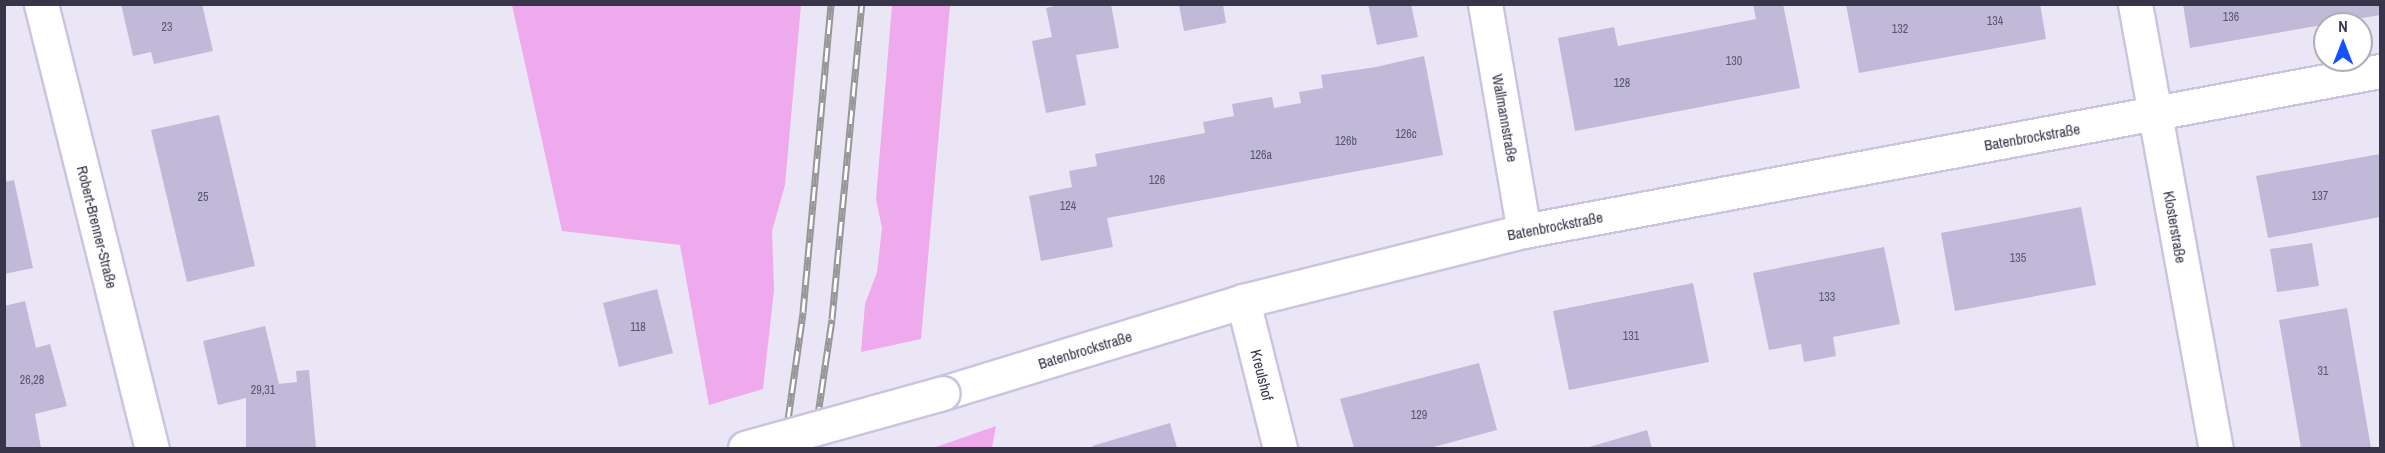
<!DOCTYPE html>
<html>
<head>
<meta charset="utf-8">
<style>
	body { margin:0 }
	#map { position:relative; width:2385px; height:453px; overflow:hidden; background:#eae6f5; font-family:"Archivo Narrow",sans-serif }
	div>[style] { position:absolute }
	.green>* { inset:0; background:#eeaaec }
	.building>* { inset:0; background:#c0bad8 }
	.roads { filter:drop-shadow(2px 0 #cbc4e0) drop-shadow(-2px 0 #cbc4e0) drop-shadow(0 2px #cbc4e0) drop-shadow(0 -2px #cbc4e0) }
	.minor>* { height:33px; margin:-16.5px; padding:0 16.5px; transform-origin:16.5px; border-radius:16.5px; background:#fff }
	.rail>* { height:7px; margin-top:-3.5px; transform-origin:0; background:repeating-linear-gradient(90deg,#fff 0 14px,#979797 0 28px); box-sizing:border-box; border-block:2px solid #979797 }
	.bridges { filter:drop-shadow(2px 0 #cbc4e0) drop-shadow(-2px 0 #cbc4e0) drop-shadow(0 2px #cbc4e0) drop-shadow(0 -2px #cbc4e0) }
	.minor-bridge>* { height:33px; margin:-16.5px; padding:0 16.5px; transform-origin:16.5px; border-radius:16.5px; background:#fff }
	span { translate:-50% -50%; white-space:nowrap; text-align:center; line-height:1.15; -webkit-text-stroke:4.5px #fff; paint-order:stroke }
	.number-label { font-size:12px; color:#5a566d }
	.number-label span { -webkit-text-stroke-width:0 }
	.street-label { font-size:15px; color:#383449 }
	.frame { position:absolute; inset:0; border:6px solid #383449; pointer-events:none }
	.north { position:absolute; left:2313px; top:12px; width:60px; height:60px; box-sizing:border-box; background:#fff; border:2px solid #afaeb6; border-radius:50%; rotate:0deg; font-size:16px; font-weight:700; line-height:24px; text-align:center; color:#383449 }
	.north::after { content:''; display:block; margin:auto; width:21px; height:27px; background:#1352ff; clip-path:polygon(50% 0,100% 100%,50% 72%,0 100%) }
</style>
</head>
<body>
<div id="map">
	<div class="green">
		<i style="clip-path:polygon(512px 5px,801px 5px,785px 185px,772px 231px,774px 290px,763px 389px,709px 405px,680px 245px,562px 231px)"></i>
		<i style="clip-path:polygon(892px 5px,950px 5px,921px 339px,861px 352px,865px 304px,877px 272px,882px 228px,876px 199px)"></i>
		<i style="clip-path:polygon(996px 426px,992px 448px,933px 448px)"></i>
	</div>
	<div class="building">
		<i style="clip-path:polygon(121px 4px,202px 4px,213px 51px,154px 64px,151px 52px,133px 56px)"></i>
		<i style="clip-path:polygon(1064px 4px,1111px 4px,1119px 48px,1076px 55px,1086px 105px,1046px 113px,1032px 41px,1052px 37px,1046px 8px)"></i>
		<i style="clip-path:polygon(1368px 4px,1411px 4px,1418px 37px,1377px 45px)"></i>
		<i style="clip-path:polygon(1753px 4px,1783px 4px,1800px 88px,1575px 131px,1558px 38px,1614px 27px,1618px 46px,1756px 19px)"></i>
		<i style="clip-path:polygon(1846px 4px,2040px 4px,2046px 39px,1859px 73px)"></i>
		<i style="clip-path:polygon(2183px 4px,2380px 4px,2380px 15px,2190px 48px)"></i>
		<i style="clip-path:polygon(1179px 5px,1223px 5px,1226px 23px,1184px 31px)"></i>
		<i style="clip-path:polygon(1424px 56px,1443px 155px,1107px 218px,1113px 247px,1041px 261px,1029px 196px,1072px 187px,1069px 171px,1097px 166px,1095px 154px,1205px 133px,1203px 122px,1234px 116px,1232px 104px,1272px 97px,1274px 108px,1301px 103px,1299px 92px,1323px 88px,1321px 75px,1376px 67px)"></i>
		<i style="clip-path:polygon(219px 115px,255px 266px,187px 282px,151px 130px)"></i>
		<i style="clip-path:polygon(2380px 154px,2380px 217px,2268px 238px,2256px 176px)"></i>
		<i style="clip-path:polygon(14px 180px,33px 268px,4px 274px,4px 182px)"></i>
		<i style="clip-path:polygon(2081px 207px,2096px 285px,1955px 311px,1941px 233px)"></i>
		<i style="clip-path:polygon(2312px 243px,2319px 286px,2277px 292px,2270px 249px)"></i>
		<i style="clip-path:polygon(1884px 247px,1900px 324px,1833px 337px,1836px 356px,1804px 362px,1801px 344px,1769px 350px,1753px 273px)"></i>
		<i style="clip-path:polygon(1693px 283px,1709px 362px,1569px 390px,1553px 311px)"></i>
		<i style="clip-path:polygon(657px 289px,673px 353px,619px 367px,603px 303px)"></i>
		<i style="clip-path:polygon(25px 301px,36px 348px,50px 344px,67px 406px,35px 414px,41px 448px,4px 448px,4px 306px)"></i>
		<i style="clip-path:polygon(2347px 308px,2371px 448px,2301px 448px,2279px 320px)"></i>
		<i style="clip-path:polygon(265px 326px,279px 384px,297px 382px,296px 371px,309px 370px,316px 448px,246px 448px,246px 398px,218px 405px,203px 341px)"></i>
		<i style="clip-path:polygon(1479px 363px,1497px 430px,1430px 448px,1354px 448px,1340px 399px)"></i>
		<i style="clip-path:polygon(1170px 423px,1177px 448px,1094px 448px,1092px 446px)"></i>
		<i style="clip-path:polygon(1647px 430px,1652px 448px,1586px 448px)"></i>
	</div>
	<div class="roads">
		<div class="minor">
			<i style="left:41px;top:4px;width:458px;rotate:76deg"></i>
			<i style="left:1485px;top:4px;width:230px;rotate:80.3deg"></i>
			<i style="left:2135px;top:4px;width:451px;rotate:79.7deg"></i>
			<i style="left:1243px;top:301px;width:152px;rotate:75.9deg"></i>
			<i style="left:943px;top:393px;width:314px;rotate:-17deg"></i>
			<i style="left:1243px;top:301px;width:290px;rotate:-14deg"></i>
			<i style="left:1524px;top:231px;width:871px;rotate:-10.59deg"></i>
		</div>
	</div>
	<div class="rail">
		<i style="left:784px;top:448px;width:137px;rotate:-82deg"></i>
		<i style="left:803px;top:312px;width:309px;rotate:-84.8deg"></i>
		<i style="left:813px;top:448px;width:130px;rotate:-81.6deg"></i>
		<i style="left:832px;top:319px;width:316px;rotate:-84.6deg"></i>
	</div>
	<div class="bridges">
		<div class="minor-bridge">
			<i style="left:745px;top:448px;width:205px;rotate:-15.5deg"></i>
		</div>
	</div>
	<div class="number-label">
		<span style="left:2231px;top:18px">136</span>
		<span style="left:1995px;top:22px">134</span>
		<span style="left:167px;top:28px">23</span>
		<span style="left:1900px;top:30px">132</span>
		<span style="left:1734px;top:62px">130</span>
		<span style="left:1622px;top:84px">128</span>
		<span style="left:1406px;top:135px">126c</span>
		<span style="left:1346px;top:142px">126b</span>
		<span style="left:1261px;top:156px">126a</span>
		<span style="left:1157px;top:181px">126</span>
		<span style="left:2320px;top:197px">137</span>
		<span style="left:203px;top:198px">25</span>
		<span style="left:1068px;top:207px">124</span>
		<span style="left:2018px;top:259px">135</span>
		<span style="left:1827px;top:298px">133</span>
		<span style="left:638px;top:328px">118</span>
		<span style="left:1631px;top:337px">131</span>
		<span style="left:2323px;top:372px">31</span>
		<span style="left:32px;top:381px">26,28</span>
		<span style="left:263px;top:391px">29,31</span>
		<span style="left:1419px;top:416px">129</span>
	</div>
	<div class="street-label">
		<span style="left:1505px;top:118px;rotate:80deg">Wallmannstraße</span>
		<span style="left:2032px;top:137px;rotate:-10deg">Batenbrockstraße</span>
		<span style="left:1555px;top:226px;rotate:-11deg">Batenbrockstraße</span>
		<span style="left:97px;top:227px;rotate:76deg">Robert-Brenner-Straße</span>
		<span style="left:2175px;top:227px;rotate:80deg">Klosterstraße</span>
		<span style="left:1085px;top:350px;rotate:-17deg">Batenbrockstraße</span>
		<span style="left:1262px;top:375px;rotate:76deg">Kreulshof</span>
	</div>
	<div class="frame"></div>
	<div class="north">N</div>
</div>
</body>
</html>
